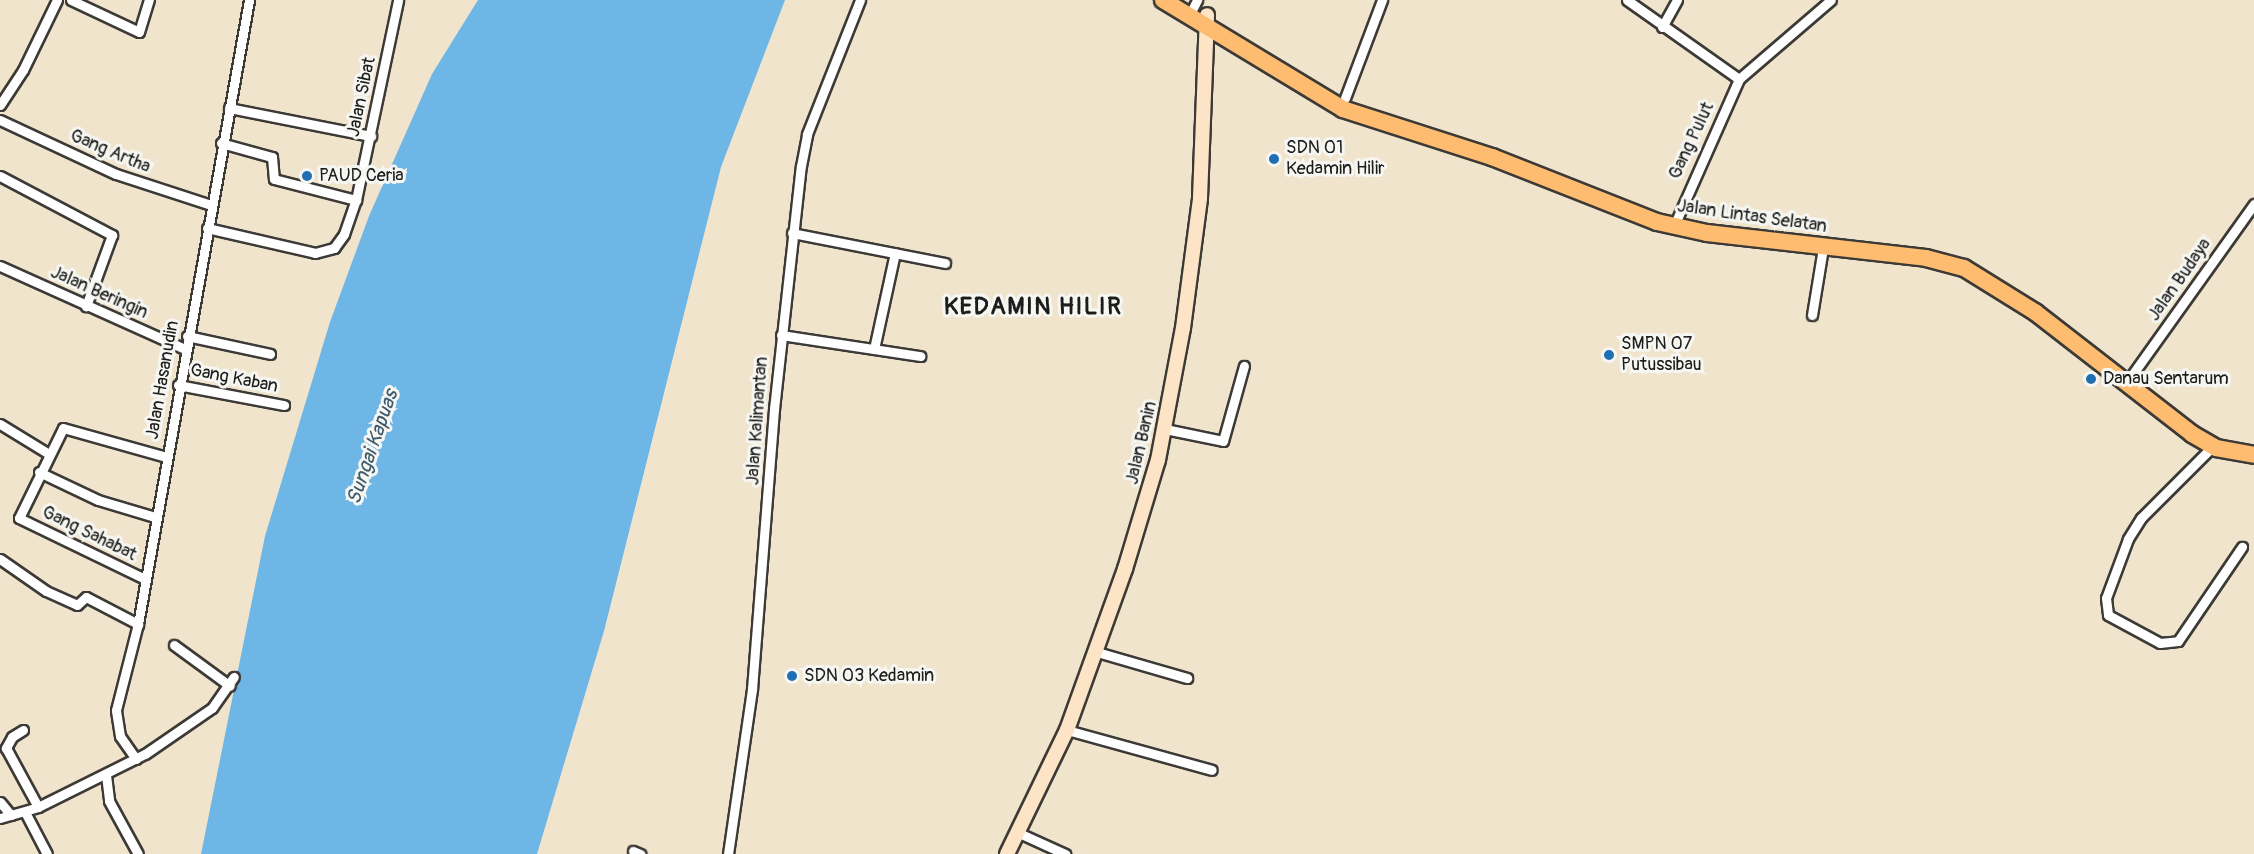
<!DOCTYPE html>
<html>
<head>
<meta charset="utf-8">
<style>
	body { margin:0 }
	#map { position:relative; width:2254px; height:854px; overflow:hidden; background:#f1e4cc; font-family:Pangolin,sans-serif }
	div>[style] { position:absolute }
	.water>* { inset:0; background:#6eb6e6 }
	.roads { filter:drop-shadow(2px 0 #3c3a36) drop-shadow(-2px 0 #3c3a36) drop-shadow(0 2px #3c3a36) drop-shadow(0 -2px #3c3a36) }
	.street>* { height:9px; margin:-4.5px; padding:0 4.5px; transform-origin:4.5px; border-radius:4.5px; background:#fff }
	.secondary>* { height:14px; margin:-7px; padding:0 7px; transform-origin:7px; border-radius:7px; background:#fee4c6 }
	.highway>* { height:16px; margin:-8px; padding:0 8px; transform-origin:8px; border-radius:8px; background:#fdbc70 }
	.dots>* { width:16px; height:16px; translate:-50% -50%; box-sizing:border-box; border:3px solid #f6f6f2; border-radius:50% }
	span { translate:-50% -50%; white-space:nowrap; text-align:center; line-height:1.15; -webkit-text-stroke:6px #f6f6f2; paint-order:stroke }
	.street-label { font-size:18px; color:#1c1c1c }
	.poi-label { font-size:18px; color:#1c1c1c }
	.left { translate:0 -50%; text-align:left }
	.water-label { font-size:20px; color:#3d5a6d; font-style:italic }
	.district-label { font-size:24px; color:#1c1c1c; font-weight:700; letter-spacing:1.5px }
</style>
</head>
<body>
<div id="map">
	<div class="water">
		<i style="clip-path:polygon(478px 0,785px 0,721px 167px,604px 631px,537px 854px,201px 854px,265px 536px,330px 322px,369px 216px,432px 74px)"></i>
	</div>
	<div class="roads">
		<div class="street">
			<i style="left:71px;top:0;width:75px;rotate:25.2deg"></i>
			<i style="left:139px;top:32px;width:34px;rotate:-73deg"></i>
			<i style="left:1627px;top:0;width:137px;rotate:35.2deg"></i>
			<i style="left:1193px;top:8px;width:9px;rotate:-63deg"></i>
			<i style="left:1662px;top:27px;width:31px;rotate:-61deg"></i>
			<i style="left:1345px;top:98px;width:105px;rotate:-69.3deg"></i>
			<i style="left:0;top:105px;width:42px;rotate:-56.7deg"></i>
			<i style="left:23px;top:70px;width:78px;rotate:-64.1deg"></i>
			<i style="left:229px;top:108px;width:145px;rotate:11.2deg"></i>
			<i style="left:0;top:120px;width:128px;rotate:25deg"></i>
			<i style="left:116px;top:174px;width:100px;rotate:18.1deg"></i>
			<i style="left:221px;top:143px;width:53px;rotate:15.4deg"></i>
			<i style="left:272px;top:157px;width:22px;rotate:85deg"></i>
			<i style="left:274px;top:179px;width:85px;rotate:14.4deg"></i>
			<i style="left:0;top:176px;width:127px;rotate:27.8deg"></i>
			<i style="left:112px;top:235px;width:76px;rotate:110.1deg"></i>
			<i style="left:1677px;top:219px;width:153px;rotate:-66.1deg"></i>
			<i style="left:1739px;top:79px;width:121px;rotate:-40.7deg"></i>
			<i style="left:207px;top:228px;width:111px;rotate:13deg"></i>
			<i style="left:315px;top:253px;width:20px;rotate:-15deg"></i>
			<i style="left:334px;top:248px;width:17px;rotate:-54deg"></i>
			<i style="left:344px;top:234px;width:36px;rotate:-71deg"></i>
			<i style="left:356px;top:200px;width:204px;rotate:-78.1deg"></i>
			<i style="left:792px;top:233px;width:156px;rotate:11.1deg"></i>
			<i style="left:0;top:266px;width:203px;rotate:24.2deg"></i>
			<i style="left:1812px;top:315px;width:68px;rotate:-80.7deg"></i>
			<i style="left:781px;top:335px;width:141px;rotate:8.6deg"></i>
			<i style="left:187px;top:336px;width:85px;rotate:12.2deg"></i>
			<i style="left:874px;top:349px;width:98px;rotate:-77.7deg"></i>
			<i style="left:2132px;top:375px;width:210px;rotate:-54.5deg"></i>
			<i style="left:178px;top:385px;width:108px;rotate:10.7deg"></i>
			<i style="left:0;top:424px;width:57px;rotate:31.5deg"></i>
			<i style="left:1165px;top:429px;width:59px;rotate:11.7deg"></i>
			<i style="left:1223px;top:441px;width:78px;rotate:-74.4deg"></i>
			<i style="left:2213px;top:446px;width:102px;rotate:135deg"></i>
			<i style="left:2141px;top:518px;width:25px;rotate:122deg"></i>
			<i style="left:2128px;top:539px;width:63px;rotate:110.4deg"></i>
			<i style="left:2106px;top:598px;width:17px;rotate:83deg"></i>
			<i style="left:2108px;top:615px;width:59px;rotate:28.3deg"></i>
			<i style="left:2160px;top:643px;width:18px;rotate:-6deg"></i>
			<i style="left:2178px;top:641px;width:114px;rotate:-55.8deg"></i>
			<i style="left:39px;top:472px;width:65px;rotate:25.4deg"></i>
			<i style="left:98px;top:500px;width:59px;rotate:16.6deg"></i>
			<i style="left:0;top:559px;width:56px;rotate:34.8deg"></i>
			<i style="left:46px;top:591px;width:34px;rotate:24deg"></i>
			<i style="left:77px;top:605px;width:12px;rotate:-42deg"></i>
			<i style="left:86px;top:597px;width:59px;rotate:27.4deg"></i>
			<i style="left:145px;top:579px;width:140px;rotate:-154.2deg"></i>
			<i style="left:19px;top:518px;width:100px;rotate:-63.9deg"></i>
			<i style="left:63px;top:428px;width:107px;rotate:15.7deg"></i>
			<i style="left:174px;top:645px;width:69px;rotate:36.2deg"></i>
			<i style="left:1097px;top:652px;width:94px;rotate:16.1deg"></i>
			<i style="left:23px;top:730px;width:13px;rotate:148deg"></i>
			<i style="left:12px;top:737px;width:13px;rotate:119deg"></i>
			<i style="left:6px;top:748px;width:67px;rotate:61.5deg"></i>
			<i style="left:1067px;top:730px;width:150px;rotate:15.4deg"></i>
			<i style="left:136px;top:759px;width:28px;rotate:-125deg"></i>
			<i style="left:120px;top:736px;width:26px;rotate:-99deg"></i>
			<i style="left:116px;top:710px;width:89px;rotate:-75.7deg"></i>
			<i style="left:138px;top:624px;width:634px;rotate:-79.91deg"></i>
			<i style="left:106px;top:775px;width:26px;rotate:83deg"></i>
			<i style="left:109px;top:801px;width:60px;rotate:61.3deg"></i>
			<i style="left:0;top:802px;width:17px;rotate:50deg"></i>
			<i style="left:25px;top:812px;width:47px;rotate:62.4deg"></i>
			<i style="left:0;top:818px;width:40px;rotate:-16deg"></i>
			<i style="left:38px;top:807px;width:119px;rotate:-26.4deg"></i>
			<i style="left:145px;top:754px;width:81px;rotate:-34.5deg"></i>
			<i style="left:212px;top:708px;width:38px;rotate:-55deg"></i>
			<i style="left:1019px;top:833px;width:51px;rotate:24.5deg"></i>
			<i style="left:633px;top:851px;width:8px;rotate:23deg"></i>
			<i style="left:728px;top:854px;width:167px;rotate:-81.7deg"></i>
			<i style="left:752px;top:689px;width:281px;rotate:-85.5deg"></i>
			<i style="left:774px;top:409px;width:244px;rotate:-83.7deg"></i>
			<i style="left:801px;top:166px;width:33px;rotate:-79deg"></i>
			<i style="left:807px;top:134px;width:144px;rotate:-68.4deg"></i>
		</div>
		<div class="secondary">
			<i style="left:1007px;top:854px;width:138px;rotate:-64.2deg"></i>
			<i style="left:1067px;top:730px;width:171px;rotate:-70.2deg"></i>
			<i style="left:1125px;top:569px;width:114px;rotate:-73.2deg"></i>
			<i style="left:1158px;top:460px;width:134px;rotate:-79.3deg"></i>
			<i style="left:1183px;top:328px;width:131px;rotate:-82.5deg"></i>
			<i style="left:1200px;top:198px;width:183px;rotate:-87.8deg"></i>
		</div>
		<div class="highway">
			<i style="left:1163px;top:0;width:210px;rotate:31.2deg"></i>
			<i style="left:1343px;top:109px;width:157px;rotate:17.9deg"></i>
			<i style="left:1492px;top:157px;width:177px;rotate:21.5deg"></i>
			<i style="left:1657px;top:222px;width:51px;rotate:12.4deg"></i>
			<i style="left:1707px;top:233px;width:220px;rotate:6.5deg"></i>
			<i style="left:1926px;top:258px;width:39px;rotate:15deg"></i>
			<i style="left:1964px;top:268px;width:84px;rotate:31.8deg"></i>
			<i style="left:2035px;top:312px;width:199px;rotate:37.8deg"></i>
			<i style="left:2192px;top:434px;width:28px;rotate:30deg"></i>
			<i style="left:2216px;top:448px;width:39px;rotate:10deg"></i>
		</div>
	</div>
	<div class="dots">
		<i style="left:1274px;top:159px;background:#1f6fb2"></i>
		<i style="left:307px;top:176px;background:#1f6fb2"></i>
		<i style="left:1609px;top:355px;background:#1f6fb2"></i>
		<i style="left:2091px;top:379px;background:#1f6fb2"></i>
		<i style="left:792px;top:676px;background:#1f6fb2"></i>
	</div>
	<div class="street-label">
		<span style="left:362px;top:97px;rotate:-78deg">Jalan Sibat</span>
		<span style="left:1692px;top:141px;rotate:-65deg">Gang Pulut</span>
		<span style="left:110px;top:152px;rotate:23deg">Gang Artha</span>
		<span style="left:1752px;top:217px;rotate:8deg">Jalan Lintas Selatan</span>
		<span style="left:2180px;top:280px;rotate:-55deg">Jalan Budaya</span>
		<span style="left:99px;top:293px;rotate:24deg">Jalan Beringin</span>
		<span style="left:234px;top:379px;rotate:11deg">Gang Kaban</span>
		<span style="left:163px;top:380px;rotate:-80deg">Jalan Hasanudin</span>
		<span style="left:758px;top:421px;rotate:-86deg">Jalan Kalimantan</span>
		<span style="left:1142px;top:443px;rotate:-77deg">Jalan Banin</span>
		<span style="left:89px;top:534px;rotate:26deg">Gang Sahabat</span>
	</div>
	<div class="poi-label">
		<span class="left" style="left:1286px;top:159px">SDN 01<br>Kedamin Hilir</span>
		<span class="left" style="left:319px;top:176px">PAUD Ceria</span>
		<span class="left" style="left:1621px;top:355px">SMPN 07<br>Putussibau</span>
		<span class="left" style="left:2103px;top:379px">Danau Sentarum</span>
		<span class="left" style="left:804px;top:676px">SDN 03 Kedamin</span>
	</div>
	<div class="water-label">
		<span style="left:372px;top:447px;rotate:-71deg">Sungai Kapuas</span>
	</div>
	<div class="district-label">
		<span style="left:1033px;top:307px">KEDAMIN HILIR</span>
	</div>
</div>
</body>
</html>
